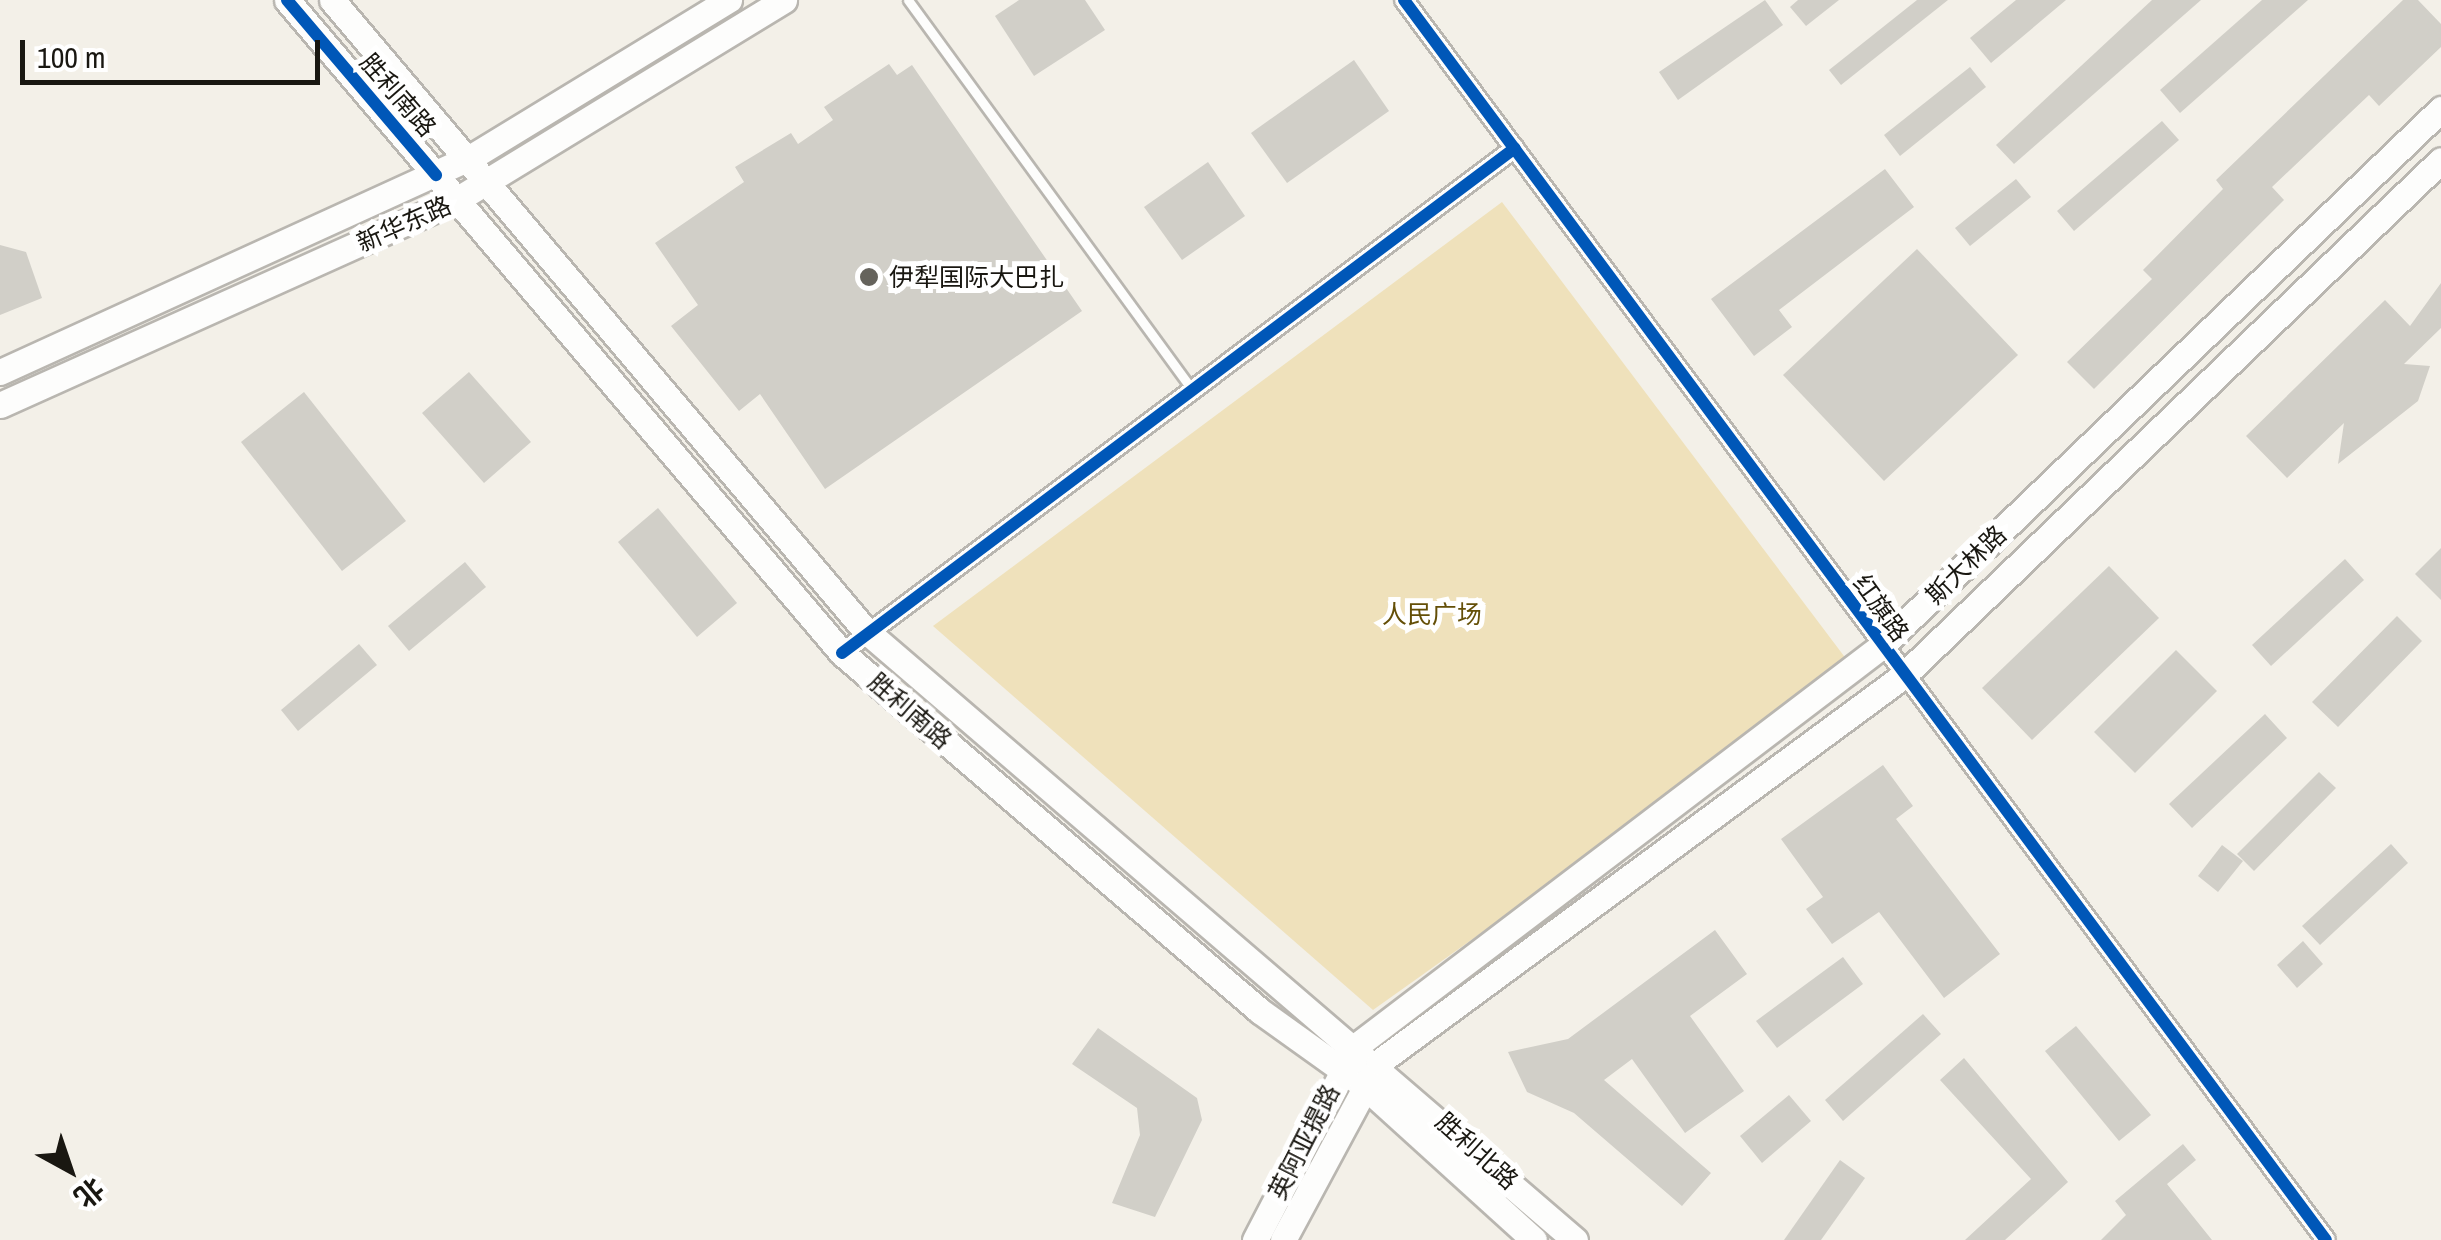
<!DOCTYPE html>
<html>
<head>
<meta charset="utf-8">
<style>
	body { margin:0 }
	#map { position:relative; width:2441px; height:1240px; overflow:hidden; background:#f3f0e8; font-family:"Archivo Narrow","Noto Sans SC",sans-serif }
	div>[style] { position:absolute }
	.green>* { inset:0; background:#efe1bb }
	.building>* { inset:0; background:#d1cfc8 }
	.roads { filter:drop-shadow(2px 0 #b9b6b0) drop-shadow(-2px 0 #b9b6b0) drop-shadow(0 2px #b9b6b0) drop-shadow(0 -2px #b9b6b0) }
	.lane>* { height:9px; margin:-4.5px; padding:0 4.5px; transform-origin:4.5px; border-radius:4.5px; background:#fdfdfc }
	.street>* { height:18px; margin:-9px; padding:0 9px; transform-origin:9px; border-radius:9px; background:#fdfdfc }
	.secondary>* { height:25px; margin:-12.5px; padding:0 12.5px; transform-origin:12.5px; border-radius:12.5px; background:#fdfdfc }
	.cycleway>* { height:12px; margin:-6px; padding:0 6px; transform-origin:6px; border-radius:6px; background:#0057b8 }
	.dots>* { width:28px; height:28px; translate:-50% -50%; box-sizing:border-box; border:5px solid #fff; border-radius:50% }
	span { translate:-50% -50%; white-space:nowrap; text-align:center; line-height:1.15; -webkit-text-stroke:10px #fff; paint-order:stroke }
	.street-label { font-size:25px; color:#191711 }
	.poi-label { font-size:25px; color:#191711 }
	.left { translate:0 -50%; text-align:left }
	.park-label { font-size:25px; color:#644f07 }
	.north { position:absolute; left:20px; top:1120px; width:100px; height:100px; -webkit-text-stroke:8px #fff; paint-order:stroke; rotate:140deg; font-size:28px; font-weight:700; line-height:40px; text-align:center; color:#191711 }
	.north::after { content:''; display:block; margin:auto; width:35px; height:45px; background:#191711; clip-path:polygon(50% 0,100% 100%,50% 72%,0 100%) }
	.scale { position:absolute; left:20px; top:40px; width:300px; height:45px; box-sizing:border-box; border:5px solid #191711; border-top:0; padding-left:12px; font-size:30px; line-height:35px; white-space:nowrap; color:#191711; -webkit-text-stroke:8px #fff; paint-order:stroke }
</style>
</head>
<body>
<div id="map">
	<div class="green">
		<i style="clip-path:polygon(1502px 202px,1853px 668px,1373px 1010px,933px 626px)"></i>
	</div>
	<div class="building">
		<i style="clip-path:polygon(1019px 0,1085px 0,1105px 30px,1034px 76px,995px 16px)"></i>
		<i style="clip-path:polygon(1765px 0,1783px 25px,1678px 100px,1659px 72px)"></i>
		<i style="clip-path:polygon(1798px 0,1839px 0,1806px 26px,1790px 7px)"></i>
		<i style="clip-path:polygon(1917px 0,1948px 0,1841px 85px,1829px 70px)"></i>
		<i style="clip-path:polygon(2016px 0,2066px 0,1991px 63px,1970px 38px)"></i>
		<i style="clip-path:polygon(2152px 0,2201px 0,2014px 164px,1996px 145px)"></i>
		<i style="clip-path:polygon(2262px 0,2308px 0,2180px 113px,2160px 90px)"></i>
		<i style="clip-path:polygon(2403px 0,2418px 0,2441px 24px,2441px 47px,2379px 106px,2369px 95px,2272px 187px,2284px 200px,2094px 389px,2067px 362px,2152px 279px,2143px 270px,2223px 189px,2216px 180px)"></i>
		<i style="clip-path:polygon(1354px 60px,1389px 111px,1287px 183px,1251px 133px)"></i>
		<i style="clip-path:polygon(889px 64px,897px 75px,912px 65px,1082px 311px,825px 489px,760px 394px,739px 411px,671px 326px,698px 305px,655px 243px,744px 182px,735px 167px,791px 133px,798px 144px,833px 120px,824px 107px)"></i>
		<i style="clip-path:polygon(1970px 67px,1986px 87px,1900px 156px,1884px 135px)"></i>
		<i style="clip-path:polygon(2162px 121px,2179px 140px,2074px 231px,2057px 211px)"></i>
		<i style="clip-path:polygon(1208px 162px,1245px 216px,1182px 260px,1144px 207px)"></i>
		<i style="clip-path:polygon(1885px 169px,1914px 207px,1779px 310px,1792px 327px,1754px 356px,1711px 299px)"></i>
		<i style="clip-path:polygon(2016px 179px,2031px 197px,1970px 246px,1955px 228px)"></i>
		<i style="clip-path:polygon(0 245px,26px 252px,42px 298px,0 315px)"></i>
		<i style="clip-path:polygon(1917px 249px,2018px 355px,1884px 481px,1783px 375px)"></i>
		<i style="clip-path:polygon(2441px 283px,2441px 328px,2404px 364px,2430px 366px,2418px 401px,2338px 464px,2344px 423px,2287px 478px,2246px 436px,2385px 300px,2410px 326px)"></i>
		<i style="clip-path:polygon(469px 372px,531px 442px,484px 483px,422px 413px)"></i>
		<i style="clip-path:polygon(304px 392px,406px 521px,342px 571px,241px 442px)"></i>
		<i style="clip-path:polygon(658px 508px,737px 603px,697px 637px,618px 542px)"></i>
		<i style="clip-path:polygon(2441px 548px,2441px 600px,2415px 574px)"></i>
		<i style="clip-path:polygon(2345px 559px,2364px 580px,2271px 666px,2252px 645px)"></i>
		<i style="clip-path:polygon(465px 562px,486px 587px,409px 651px,388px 626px)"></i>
		<i style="clip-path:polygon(2109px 566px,2159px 618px,2032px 740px,1982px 688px)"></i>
		<i style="clip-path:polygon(2397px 616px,2422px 641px,2338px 727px,2312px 702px)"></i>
		<i style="clip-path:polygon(359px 644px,377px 665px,298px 731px,281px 710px)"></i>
		<i style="clip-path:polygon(2176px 650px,2217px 691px,2135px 773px,2094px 732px)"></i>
		<i style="clip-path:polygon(2265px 714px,2287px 738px,2192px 828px,2169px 804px)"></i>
		<i style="clip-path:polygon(1883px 765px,1913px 806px,1896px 819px,2000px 954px,1944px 998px,1879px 912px,1832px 944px,1806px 909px,1823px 897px,1781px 839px)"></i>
		<i style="clip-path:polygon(2319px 772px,2336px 788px,2254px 871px,2237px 854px)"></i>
		<i style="clip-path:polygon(2391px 844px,2408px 863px,2320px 945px,2302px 926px)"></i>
		<i style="clip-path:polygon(2222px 845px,2243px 861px,2218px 892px,2198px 876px)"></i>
		<i style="clip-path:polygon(1715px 930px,1747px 974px,1690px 1016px,1744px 1091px,1685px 1133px,1632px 1059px,1604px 1080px,1711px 1173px,1682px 1206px,1574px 1113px,1527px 1092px,1508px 1052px,1568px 1039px)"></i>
		<i style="clip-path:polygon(2303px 941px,2323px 964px,2297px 988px,2277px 965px)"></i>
		<i style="clip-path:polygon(1843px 957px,1863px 984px,1777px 1048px,1756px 1021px)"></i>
		<i style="clip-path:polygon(1923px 1014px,1941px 1034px,1843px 1121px,1825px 1100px)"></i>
		<i style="clip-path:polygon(2076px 1026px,2151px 1115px,2119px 1141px,2045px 1051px)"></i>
		<i style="clip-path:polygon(1098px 1028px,1197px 1098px,1202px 1120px,1155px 1217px,1112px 1203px,1140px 1135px,1137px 1108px,1072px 1064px)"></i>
		<i style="clip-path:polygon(1964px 1058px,2068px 1182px,2005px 1240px,1965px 1240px,2031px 1179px,1940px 1080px)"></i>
		<i style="clip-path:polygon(1789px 1095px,1811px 1121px,1762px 1163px,1740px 1136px)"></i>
		<i style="clip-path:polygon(2183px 1144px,2196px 1160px,2167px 1184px,2212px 1240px,2101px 1240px,2126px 1215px,2115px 1201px)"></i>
		<i style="clip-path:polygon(1840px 1160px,1865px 1178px,1821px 1240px,1784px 1240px)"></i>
	</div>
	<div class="roads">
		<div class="lane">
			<i style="left:908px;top:0;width:479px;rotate:53.9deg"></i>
		</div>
		<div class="street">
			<i style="left:1404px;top:0;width:1545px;rotate:53.37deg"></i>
			<i style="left:842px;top:653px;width:841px;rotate:-36.88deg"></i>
		</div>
		<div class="secondary">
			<i style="left:287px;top:0;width:857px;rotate:49.64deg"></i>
			<i style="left:842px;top:653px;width:550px;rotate:40.58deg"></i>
			<i style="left:1260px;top:1011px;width:125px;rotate:35.6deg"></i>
			<i style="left:1362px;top:1084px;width:232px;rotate:42.2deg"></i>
			<i style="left:332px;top:0;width:825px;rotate:49.77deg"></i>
			<i style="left:865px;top:630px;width:936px;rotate:40.67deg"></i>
			<i style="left:0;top:372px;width:520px;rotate:-24.54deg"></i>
			<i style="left:473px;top:156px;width:300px;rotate:-31.4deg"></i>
			<i style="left:0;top:405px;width:502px;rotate:-24.22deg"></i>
			<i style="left:458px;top:199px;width:382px;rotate:-31.4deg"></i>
			<i style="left:1255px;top:1240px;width:219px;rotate:-62.5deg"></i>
			<i style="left:1356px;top:1046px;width:657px;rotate:-37.27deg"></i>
			<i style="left:1879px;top:648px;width:779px;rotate:-43.8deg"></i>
			<i style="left:1283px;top:1240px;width:202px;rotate:-61.7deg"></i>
			<i style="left:1379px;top:1062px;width:651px;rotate:-36.38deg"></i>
			<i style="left:1903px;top:676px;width:745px;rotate:-43.8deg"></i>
		</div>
	</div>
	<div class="cycleway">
		<i style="left:287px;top:0;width:230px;rotate:49.6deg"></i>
		<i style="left:1404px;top:0;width:1545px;rotate:53.37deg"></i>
		<i style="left:842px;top:653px;width:841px;rotate:-36.88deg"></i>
	</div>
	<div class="dots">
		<i style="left:869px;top:277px;background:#65635c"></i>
	</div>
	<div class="street-label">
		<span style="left:398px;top:95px;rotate:49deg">胜利南路</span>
		<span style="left:404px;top:224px;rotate:-24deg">新华东路</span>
		<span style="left:1966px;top:565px;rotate:-44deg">斯大林路</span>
		<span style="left:1881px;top:608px;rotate:54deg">红旗路</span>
		<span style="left:910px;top:711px;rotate:41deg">胜利南路</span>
		<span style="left:1304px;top:1142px;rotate:-63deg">英阿亚提路</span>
		<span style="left:1477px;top:1151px;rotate:42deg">胜利北路</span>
	</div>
	<div class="poi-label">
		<span class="left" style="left:889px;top:277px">伊犁国际大巴扎</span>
	</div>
	<div class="park-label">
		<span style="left:1432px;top:614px">人民广场</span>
	</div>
	<div class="north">北</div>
	<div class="scale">100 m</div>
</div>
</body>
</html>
